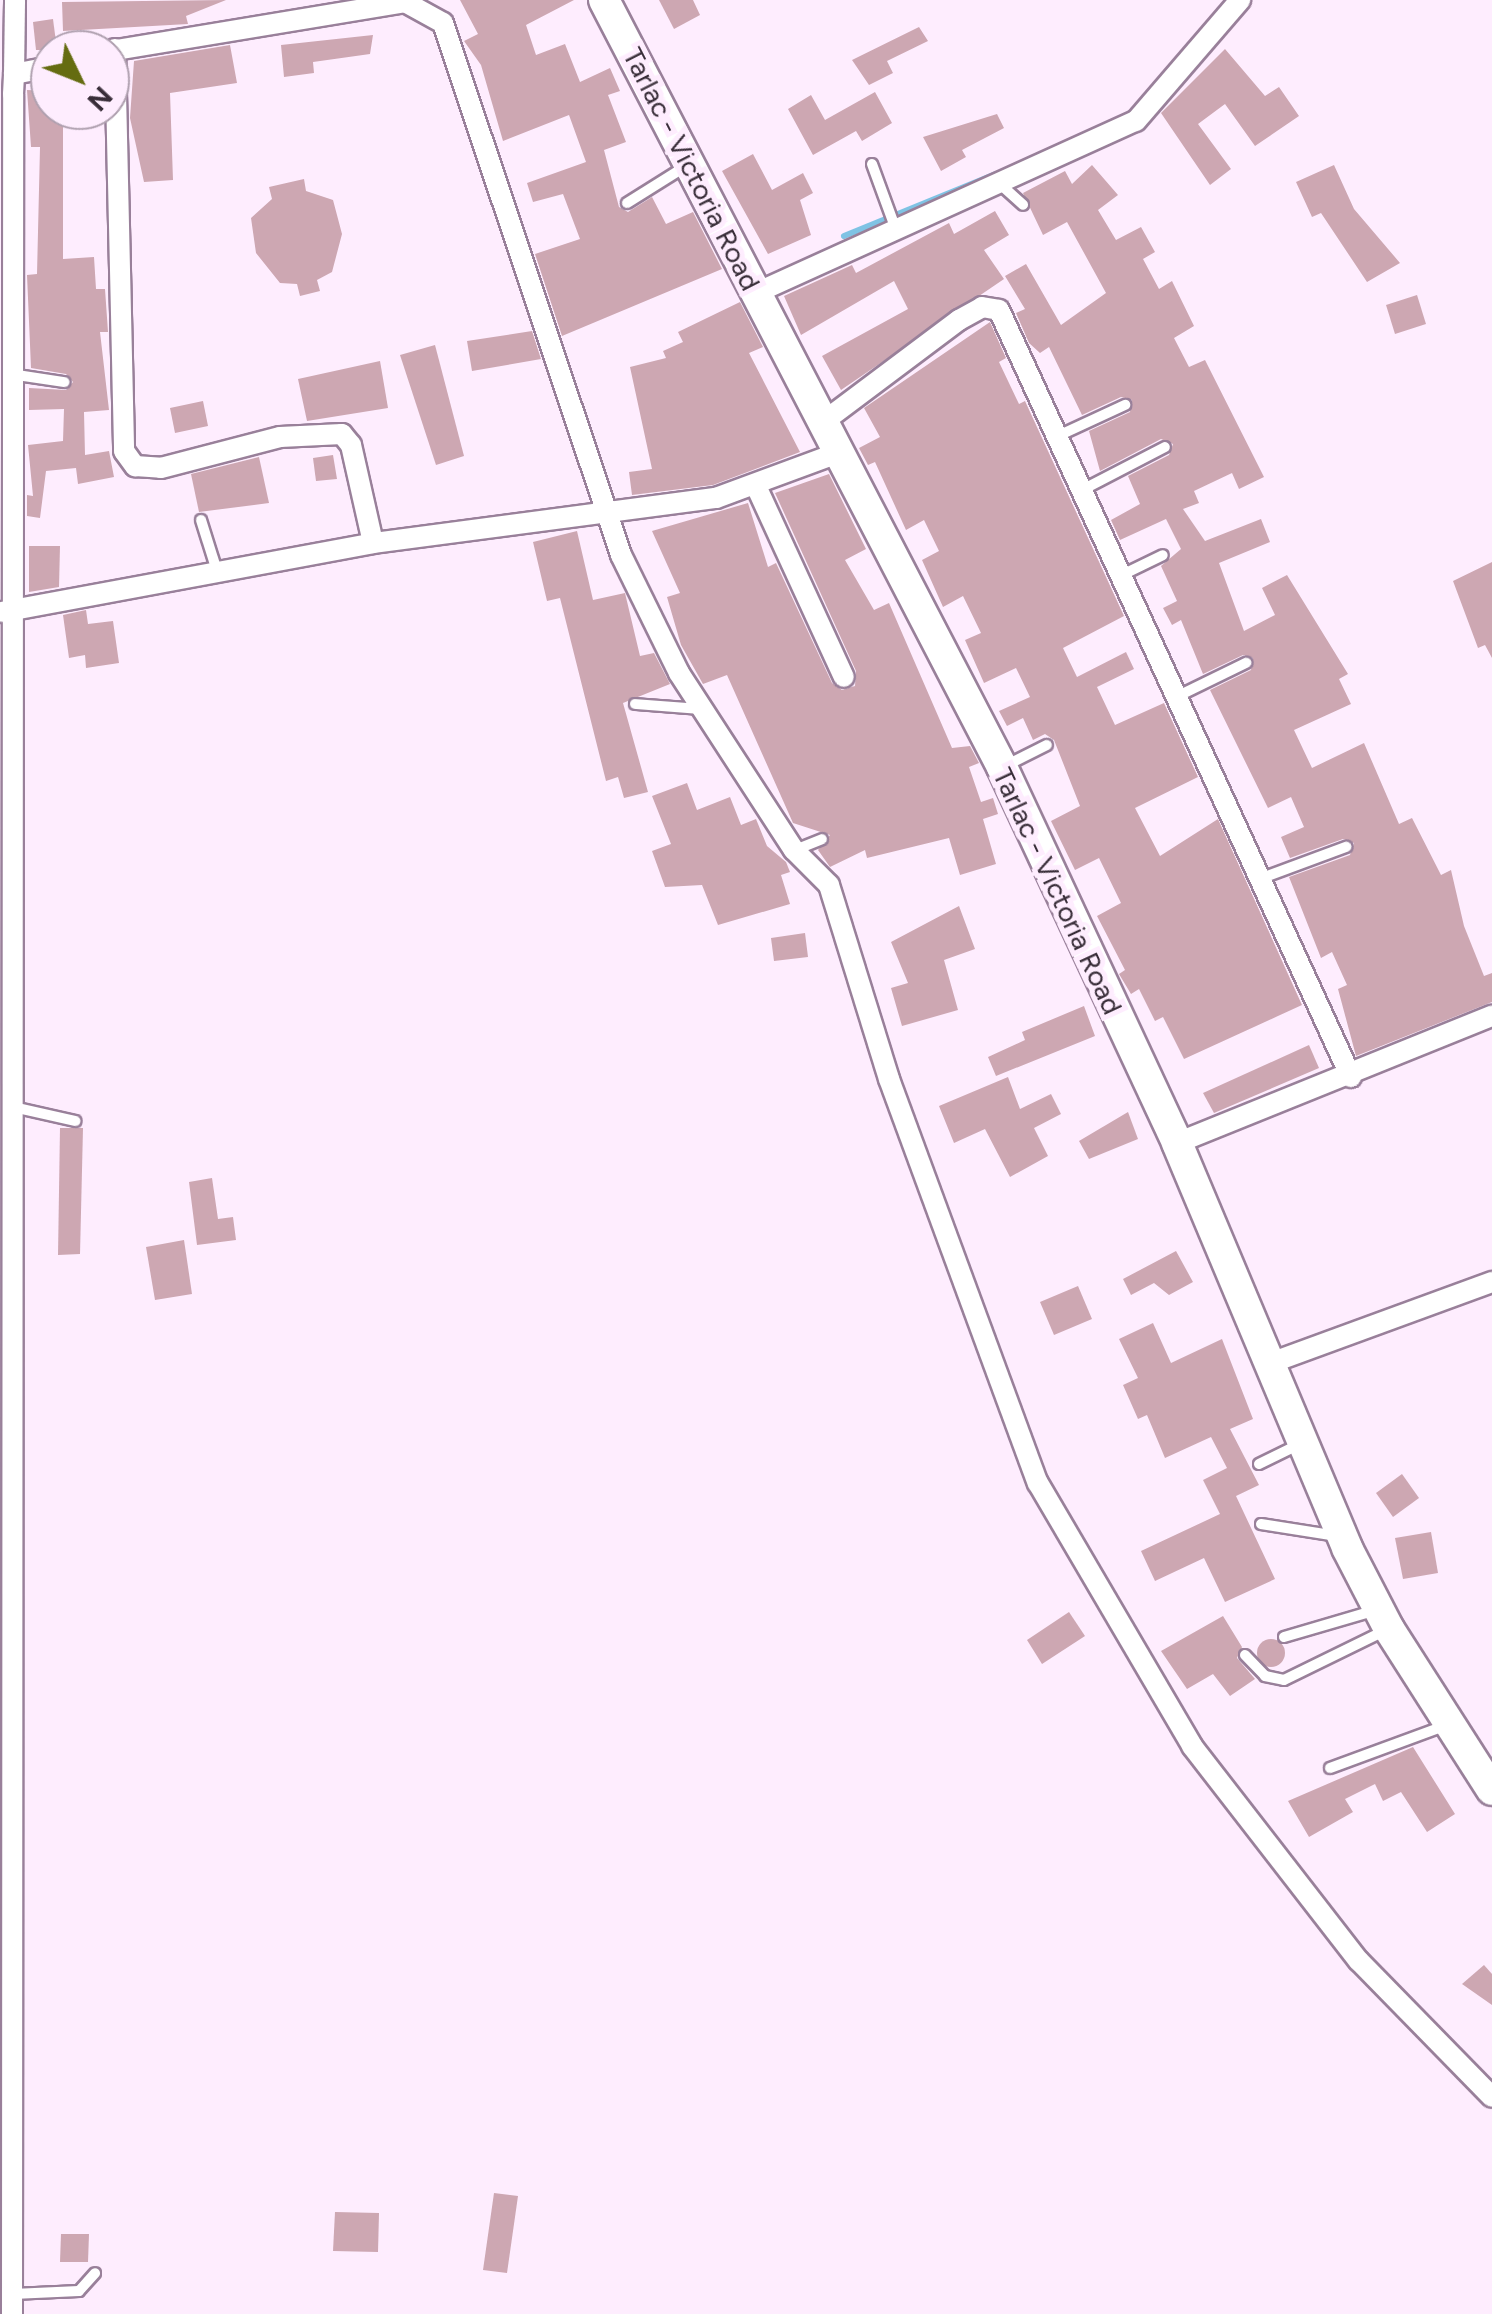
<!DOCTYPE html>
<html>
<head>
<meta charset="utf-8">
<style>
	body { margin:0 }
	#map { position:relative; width:1492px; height:2314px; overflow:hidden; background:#feedfe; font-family:Figtree,sans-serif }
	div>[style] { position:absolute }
	.stream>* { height:6px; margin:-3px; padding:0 3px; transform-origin:3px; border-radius:3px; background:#7fc3e4 }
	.building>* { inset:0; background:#cda7b2 }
	.round { border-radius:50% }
	.roads { filter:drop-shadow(2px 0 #99809a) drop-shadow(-2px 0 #99809a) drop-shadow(0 2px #99809a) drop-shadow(0 -2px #99809a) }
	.lane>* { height:10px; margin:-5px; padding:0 5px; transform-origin:5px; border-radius:5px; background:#fff }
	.street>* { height:20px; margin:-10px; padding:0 10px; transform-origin:10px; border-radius:10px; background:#fff }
	.primary>* { height:30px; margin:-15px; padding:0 15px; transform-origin:15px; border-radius:15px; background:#fff }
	span { translate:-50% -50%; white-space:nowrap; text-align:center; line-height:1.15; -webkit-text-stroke:10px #feedfe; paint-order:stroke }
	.street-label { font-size:28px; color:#382d38 }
	.north { position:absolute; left:30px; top:30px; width:100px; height:100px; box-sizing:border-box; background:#feedfe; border:2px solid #afa0af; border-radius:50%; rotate:133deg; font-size:28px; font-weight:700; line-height:40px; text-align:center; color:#382d38 }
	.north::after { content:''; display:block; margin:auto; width:35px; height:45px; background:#656c11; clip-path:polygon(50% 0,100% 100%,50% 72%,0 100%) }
</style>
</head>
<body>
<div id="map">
	<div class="stream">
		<i style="left:844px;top:236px;width:164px;rotate:-22.2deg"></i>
	</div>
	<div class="building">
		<i style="clip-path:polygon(226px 0,186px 16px,188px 24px,63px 31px,62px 2px)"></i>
		<i style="clip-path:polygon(460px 0,574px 0,526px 25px,536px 55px,565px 44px,580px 82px,610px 68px,620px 91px,608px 95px,626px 142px,604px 150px,619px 207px,628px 212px,652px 197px,666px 224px,693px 212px,722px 269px,562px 336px,535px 254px,580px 239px,563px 194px,533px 202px,527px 183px,586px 162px,569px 115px,503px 141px,481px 65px,464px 41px,478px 34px)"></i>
		<i style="clip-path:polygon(659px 0,693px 0,700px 15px,674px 29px)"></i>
		<i style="clip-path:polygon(53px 19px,57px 50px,36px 50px,33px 22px)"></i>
		<i style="clip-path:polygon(919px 27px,928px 41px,887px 61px,893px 73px,869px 85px,852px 60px)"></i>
		<i style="clip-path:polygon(373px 35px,370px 54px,313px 62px,314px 73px,284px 77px,281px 45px)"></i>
		<i style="clip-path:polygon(230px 45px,237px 83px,170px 93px,173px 180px,144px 182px,130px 118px,134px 61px)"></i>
		<i style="clip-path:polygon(1225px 49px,1265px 96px,1279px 87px,1299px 116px,1255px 146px,1225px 104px,1198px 124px,1231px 169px,1210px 185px,1161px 113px)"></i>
		<i style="clip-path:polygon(27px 90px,50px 91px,50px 110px,63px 116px,63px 259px,94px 257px,96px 289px,105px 289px,108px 332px,100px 332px,109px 410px,84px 412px,85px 455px,109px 451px,114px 477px,78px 484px,76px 468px,46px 471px,40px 518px,27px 516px,27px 495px,33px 496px,28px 445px,63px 441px,64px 409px,29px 410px,29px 388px,66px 390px,73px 382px,66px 374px,31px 368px,27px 275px,37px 274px,40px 147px,31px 147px)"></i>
		<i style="clip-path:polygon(875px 92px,892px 123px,862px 141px,856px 131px,813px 155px,788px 109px,811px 95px,825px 120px)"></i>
		<i style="clip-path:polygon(997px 114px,1004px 128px,962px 150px,966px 157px,941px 171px,923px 137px)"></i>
		<i style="clip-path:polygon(753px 154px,772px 190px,803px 173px,813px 193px,800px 200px,811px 235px,768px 254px,722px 171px)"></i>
		<i style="clip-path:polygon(1092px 165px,1118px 195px,1098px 210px,1116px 240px,1141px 227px,1155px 252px,1143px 259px,1159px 289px,1172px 281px,1194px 326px,1174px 338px,1189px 367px,1205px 360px,1264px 477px,1239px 489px,1232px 473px,1194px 491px,1199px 503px,1183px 509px,1205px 541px,1261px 519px,1270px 542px,1219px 563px,1244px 631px,1275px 615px,1262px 588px,1287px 575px,1348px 674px,1339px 679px,1351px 704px,1294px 730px,1312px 768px,1364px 743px,1399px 824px,1412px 818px,1441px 875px,1451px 870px,1464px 926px,1484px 976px,1492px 973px,1492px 1002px,1356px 1056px,1338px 989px,1347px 985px,1332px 952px,1321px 958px,1289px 877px,1350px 855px,1354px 843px,1343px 839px,1290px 858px,1281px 837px,1304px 827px,1291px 797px,1268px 808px,1210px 690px,1251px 670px,1253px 658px,1243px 655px,1203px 674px,1181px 620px,1172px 625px,1163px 608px,1177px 601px,1161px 566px,1181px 549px,1166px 519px,1120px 540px,1111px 520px,1140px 504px,1128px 476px,1169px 455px,1173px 444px,1161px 439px,1100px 471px,1089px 431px,1130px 412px,1132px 400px,1121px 397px,1082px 415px,1049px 347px,1040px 353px,1029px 343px,1016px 313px,1025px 309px,1005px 276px,1026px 264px,1061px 325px,1106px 293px,1067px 222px,1043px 235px,1023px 193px,1065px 171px,1072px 184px)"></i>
		<i style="clip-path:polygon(1334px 165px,1354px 209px,1400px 263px,1367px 282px,1321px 213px,1312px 217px,1296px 182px)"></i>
		<i style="clip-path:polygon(304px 179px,306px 191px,333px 200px,342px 234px,332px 272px,317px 280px,320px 291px,300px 296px,297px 284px,280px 283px,256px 253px,251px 218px,272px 199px,269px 187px)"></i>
		<i style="clip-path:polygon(995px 211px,1009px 235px,984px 250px,1004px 279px,841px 390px,822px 356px,908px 309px,894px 281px,801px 335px,784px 296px,852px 265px,856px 273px,949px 223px,954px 234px)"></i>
		<i style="clip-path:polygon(1417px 295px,1426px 324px,1395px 334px,1386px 305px)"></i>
		<i style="clip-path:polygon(740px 302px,763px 347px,749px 353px,800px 452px,713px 485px,632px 495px,629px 472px,652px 469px,630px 367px,666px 358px,663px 351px,683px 342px,678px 332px)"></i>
		<i style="clip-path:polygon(990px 322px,1006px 358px,999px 362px,1019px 404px,1025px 401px,1124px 616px,1063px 648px,1077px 677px,1126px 652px,1134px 669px,1097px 687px,1115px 725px,1164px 703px,1198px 777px,1135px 808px,1160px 856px,1218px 819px,1302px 1005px,1184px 1059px,1163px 1017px,1155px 1021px,1139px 989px,1131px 994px,1119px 974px,1125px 970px,1097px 916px,1121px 903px,1099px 858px,1075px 870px,1051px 821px,1080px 806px,1054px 740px,1045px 734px,1033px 740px,1023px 718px,1007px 726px,999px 711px,1030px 697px,1016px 668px,984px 683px,965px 640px,981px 633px,963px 596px,943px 607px,922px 560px,939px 551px,924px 520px,906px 530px,875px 462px,868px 465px,859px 448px,880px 437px,864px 408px)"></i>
		<i style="clip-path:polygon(532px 331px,541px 359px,472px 371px,467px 341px)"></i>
		<i style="clip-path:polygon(435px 345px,464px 456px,436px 465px,400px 355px)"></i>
		<i style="clip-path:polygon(380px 361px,388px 408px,307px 421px,298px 379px)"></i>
		<i style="clip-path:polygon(203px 401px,208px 426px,175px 433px,170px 408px)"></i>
		<i style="clip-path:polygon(333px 455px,337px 479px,316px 481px,313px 458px)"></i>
		<i style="clip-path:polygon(259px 457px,269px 503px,199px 512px,191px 474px)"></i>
		<i style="clip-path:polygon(829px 474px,866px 549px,845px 560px,874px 610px,889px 603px,952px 748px,970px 746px,979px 763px,969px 767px,981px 802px,993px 798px,998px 814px,983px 819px,996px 864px,960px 875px,949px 838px,867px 858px,865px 850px,830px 867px,818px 850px,830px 835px,793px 823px,727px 675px,703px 684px,681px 645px,667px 597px,680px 593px,652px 531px,748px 503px,768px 567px,776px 563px,832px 683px,842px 690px,855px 686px,856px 671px,775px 493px)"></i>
		<i style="clip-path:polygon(577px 531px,593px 600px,625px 593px,640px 656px,654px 653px,670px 684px,623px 703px,648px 792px,624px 798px,618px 777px,606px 781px,560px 598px,547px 601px,533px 542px)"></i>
		<i style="clip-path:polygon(29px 546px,60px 546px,59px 587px,29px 592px)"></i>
		<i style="clip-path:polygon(1492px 562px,1492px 658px,1485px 645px,1478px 648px,1453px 581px)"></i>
		<i style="clip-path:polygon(86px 610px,88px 624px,113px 621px,119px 663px,86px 668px,85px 655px,69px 658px,63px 615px)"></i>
		<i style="clip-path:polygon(687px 783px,697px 810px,730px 797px,741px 825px,756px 819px,767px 846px,786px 862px,790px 872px,781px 875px,790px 904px,718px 925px,702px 885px,665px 887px,652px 851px,671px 844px,652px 796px)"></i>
		<i style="clip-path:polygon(959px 906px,975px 949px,944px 960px,958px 1010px,902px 1026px,891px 988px,908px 983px,891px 942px)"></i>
		<i style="clip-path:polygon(805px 933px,808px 957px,774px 961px,771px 938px)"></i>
		<i style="clip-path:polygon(1084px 1006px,1095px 1036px,996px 1076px,988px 1057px,1025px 1040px,1022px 1032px)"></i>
		<i style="clip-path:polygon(1309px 1045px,1319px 1068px,1214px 1113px,1203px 1093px)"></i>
		<i style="clip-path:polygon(1008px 1077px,1020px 1109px,1051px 1094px,1061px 1114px,1034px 1128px,1048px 1156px,1010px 1177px,985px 1129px,954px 1143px,939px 1106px)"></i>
		<i style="clip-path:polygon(1128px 1112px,1138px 1139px,1089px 1159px,1079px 1141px)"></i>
		<i style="clip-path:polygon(60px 1128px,83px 1128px,80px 1254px,58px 1255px)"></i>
		<i style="clip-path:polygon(212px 1178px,218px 1219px,233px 1217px,236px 1240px,197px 1245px,189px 1182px)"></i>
		<i style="clip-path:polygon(184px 1240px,192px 1294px,155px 1300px,146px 1247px)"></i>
		<i style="clip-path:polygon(1176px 1251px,1193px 1282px,1169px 1295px,1154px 1283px,1131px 1295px,1123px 1279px)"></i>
		<i style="clip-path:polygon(1078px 1286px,1092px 1319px,1054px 1335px,1040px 1302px)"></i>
		<i style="clip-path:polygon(1153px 1323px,1171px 1363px,1222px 1339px,1253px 1419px,1230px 1429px,1259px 1485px,1236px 1496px,1275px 1579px,1225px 1602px,1204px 1558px,1155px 1581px,1141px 1551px,1220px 1514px,1203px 1480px,1227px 1468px,1211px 1437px,1165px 1458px,1147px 1415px,1138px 1419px,1123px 1385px,1138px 1378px,1119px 1339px)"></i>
		<i style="clip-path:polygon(1402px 1474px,1419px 1498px,1393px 1517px,1376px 1493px)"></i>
		<i style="clip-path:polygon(1431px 1532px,1438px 1573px,1403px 1579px,1395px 1538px)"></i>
		<i style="clip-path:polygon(1069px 1612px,1085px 1636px,1042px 1664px,1027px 1640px)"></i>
		<i style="clip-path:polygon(1223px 1616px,1242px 1647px,1237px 1658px,1255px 1679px,1230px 1696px,1213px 1674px,1187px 1689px,1161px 1651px)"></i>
		<i class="round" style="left:1257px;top:1639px;width:28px;height:28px"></i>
		<i style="clip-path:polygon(1413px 1747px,1455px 1814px,1427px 1832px,1401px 1792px,1383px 1801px,1375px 1784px,1345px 1799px,1353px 1812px,1309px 1837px,1288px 1801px)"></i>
		<i style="clip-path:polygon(1484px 1965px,1492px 1974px,1492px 2005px,1462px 1984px)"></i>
		<i style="clip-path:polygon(494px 2193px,518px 2196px,507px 2273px,483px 2270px)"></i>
		<i style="clip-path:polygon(335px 2212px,379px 2213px,378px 2252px,333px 2251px)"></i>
		<i style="clip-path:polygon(61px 2234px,89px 2234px,88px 2262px,60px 2262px)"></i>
	</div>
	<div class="roads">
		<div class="lane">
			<i style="left:872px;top:164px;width:67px;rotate:69.9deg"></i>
			<i style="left:1000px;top:184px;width:31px;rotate:42deg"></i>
			<i style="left:627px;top:203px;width:70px;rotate:-32.1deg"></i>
			<i style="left:17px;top:375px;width:48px;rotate:8.5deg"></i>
			<i style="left:1060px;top:435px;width:72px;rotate:-24.8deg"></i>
			<i style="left:1084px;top:489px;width:91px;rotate:-27.4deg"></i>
			<i style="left:201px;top:520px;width:53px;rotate:72.6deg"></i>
			<i style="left:1124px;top:574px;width:43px;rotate:-26deg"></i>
			<i style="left:1178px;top:696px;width:76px;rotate:-25.9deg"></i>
			<i style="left:635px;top:704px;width:67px;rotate:4.3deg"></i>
			<i style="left:1003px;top:767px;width:49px;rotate:-26.6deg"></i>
			<i style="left:795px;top:850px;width:29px;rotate:-22deg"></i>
			<i style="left:1262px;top:878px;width:90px;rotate:-20.3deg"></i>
			<i style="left:13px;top:1107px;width:64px;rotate:12.7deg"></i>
			<i style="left:1259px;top:1464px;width:46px;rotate:-26deg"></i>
			<i style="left:1261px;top:1524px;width:77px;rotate:9deg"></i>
			<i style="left:1284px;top:1637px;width:93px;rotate:-16.3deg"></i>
			<i style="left:1245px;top:1655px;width:29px;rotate:46deg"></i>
			<i style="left:1265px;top:1676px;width:19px;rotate:12deg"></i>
			<i style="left:1284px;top:1680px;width:116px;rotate:-26.1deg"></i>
			<i style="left:1330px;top:1768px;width:125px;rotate:-20.2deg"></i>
			<i style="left:13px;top:2294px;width:66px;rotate:-2.6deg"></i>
			<i style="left:79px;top:2291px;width:24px;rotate:-48deg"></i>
		</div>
		<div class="street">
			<i style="left:115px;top:49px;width:402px;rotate:88.7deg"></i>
			<i style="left:124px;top:451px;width:19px;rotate:54deg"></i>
			<i style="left:135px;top:466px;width:26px;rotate:4deg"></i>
			<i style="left:161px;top:468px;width:123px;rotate:-14.6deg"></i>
			<i style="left:280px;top:437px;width:62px;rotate:-2.8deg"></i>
			<i style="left:342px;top:434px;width:14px;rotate:51deg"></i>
			<i style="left:351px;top:445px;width:100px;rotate:77.3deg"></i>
			<i style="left:110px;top:51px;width:299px;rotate:-9.4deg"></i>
			<i style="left:405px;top:2px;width:43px;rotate:28.9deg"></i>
			<i style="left:443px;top:23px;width:561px;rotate:71.5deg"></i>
			<i style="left:621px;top:555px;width:131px;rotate:63.8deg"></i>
			<i style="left:679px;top:673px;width:211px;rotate:57deg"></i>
			<i style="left:794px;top:850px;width:49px;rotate:45deg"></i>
			<i style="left:829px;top:885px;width:203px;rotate:72.8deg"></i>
			<i style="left:889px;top:1079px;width:431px;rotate:69.8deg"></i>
			<i style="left:1038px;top:1483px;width:305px;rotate:59.6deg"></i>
			<i style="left:1192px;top:1746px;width:272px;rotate:52.2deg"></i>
			<i style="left:1359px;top:1961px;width:190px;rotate:45.6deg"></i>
			<i style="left:14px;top:74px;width:74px;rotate:-89.2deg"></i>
			<i style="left:756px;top:293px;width:417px;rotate:-24.4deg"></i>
			<i style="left:1136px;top:121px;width:160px;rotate:-49.3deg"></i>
			<i style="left:827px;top:419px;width:165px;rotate:-36.9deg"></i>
			<i style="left:959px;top:320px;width:26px;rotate:-29deg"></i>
			<i style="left:982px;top:307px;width:17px;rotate:10deg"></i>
			<i style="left:999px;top:310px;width:844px;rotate:65.35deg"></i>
			<i style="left:756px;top:486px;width:210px;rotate:65.3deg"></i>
			<i style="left:2px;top:612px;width:377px;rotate:-10.5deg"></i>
			<i style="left:373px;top:543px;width:346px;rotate:-7.5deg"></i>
			<i style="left:716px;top:498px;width:135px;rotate:-20.3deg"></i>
			<i style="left:1177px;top:1143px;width:340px;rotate:-22deg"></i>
			<i style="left:1268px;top:1364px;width:239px;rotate:-20.1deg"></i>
			<i style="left:12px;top:2314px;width:2220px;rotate:-89.97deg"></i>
			<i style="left:13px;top:94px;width:20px;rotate:-87deg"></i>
			<i style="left:14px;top:74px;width:37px;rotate:-11deg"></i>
		</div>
		<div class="primary">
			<i style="left:604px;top:0;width:864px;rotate:62.57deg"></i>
			<i style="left:1002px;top:767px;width:415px;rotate:65deg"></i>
			<i style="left:1177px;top:1143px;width:439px;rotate:67.2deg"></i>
			<i style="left:1347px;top:1548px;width:91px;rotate:62.6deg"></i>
			<i style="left:1389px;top:1629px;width:191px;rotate:57.4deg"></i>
		</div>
	</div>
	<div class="street-label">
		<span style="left:692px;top:169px;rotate:63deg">Tarlac - Victoria Road</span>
		<span style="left:1058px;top:891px;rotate:65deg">Tarlac - Victoria Road</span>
	</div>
	<div class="north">N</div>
</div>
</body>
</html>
